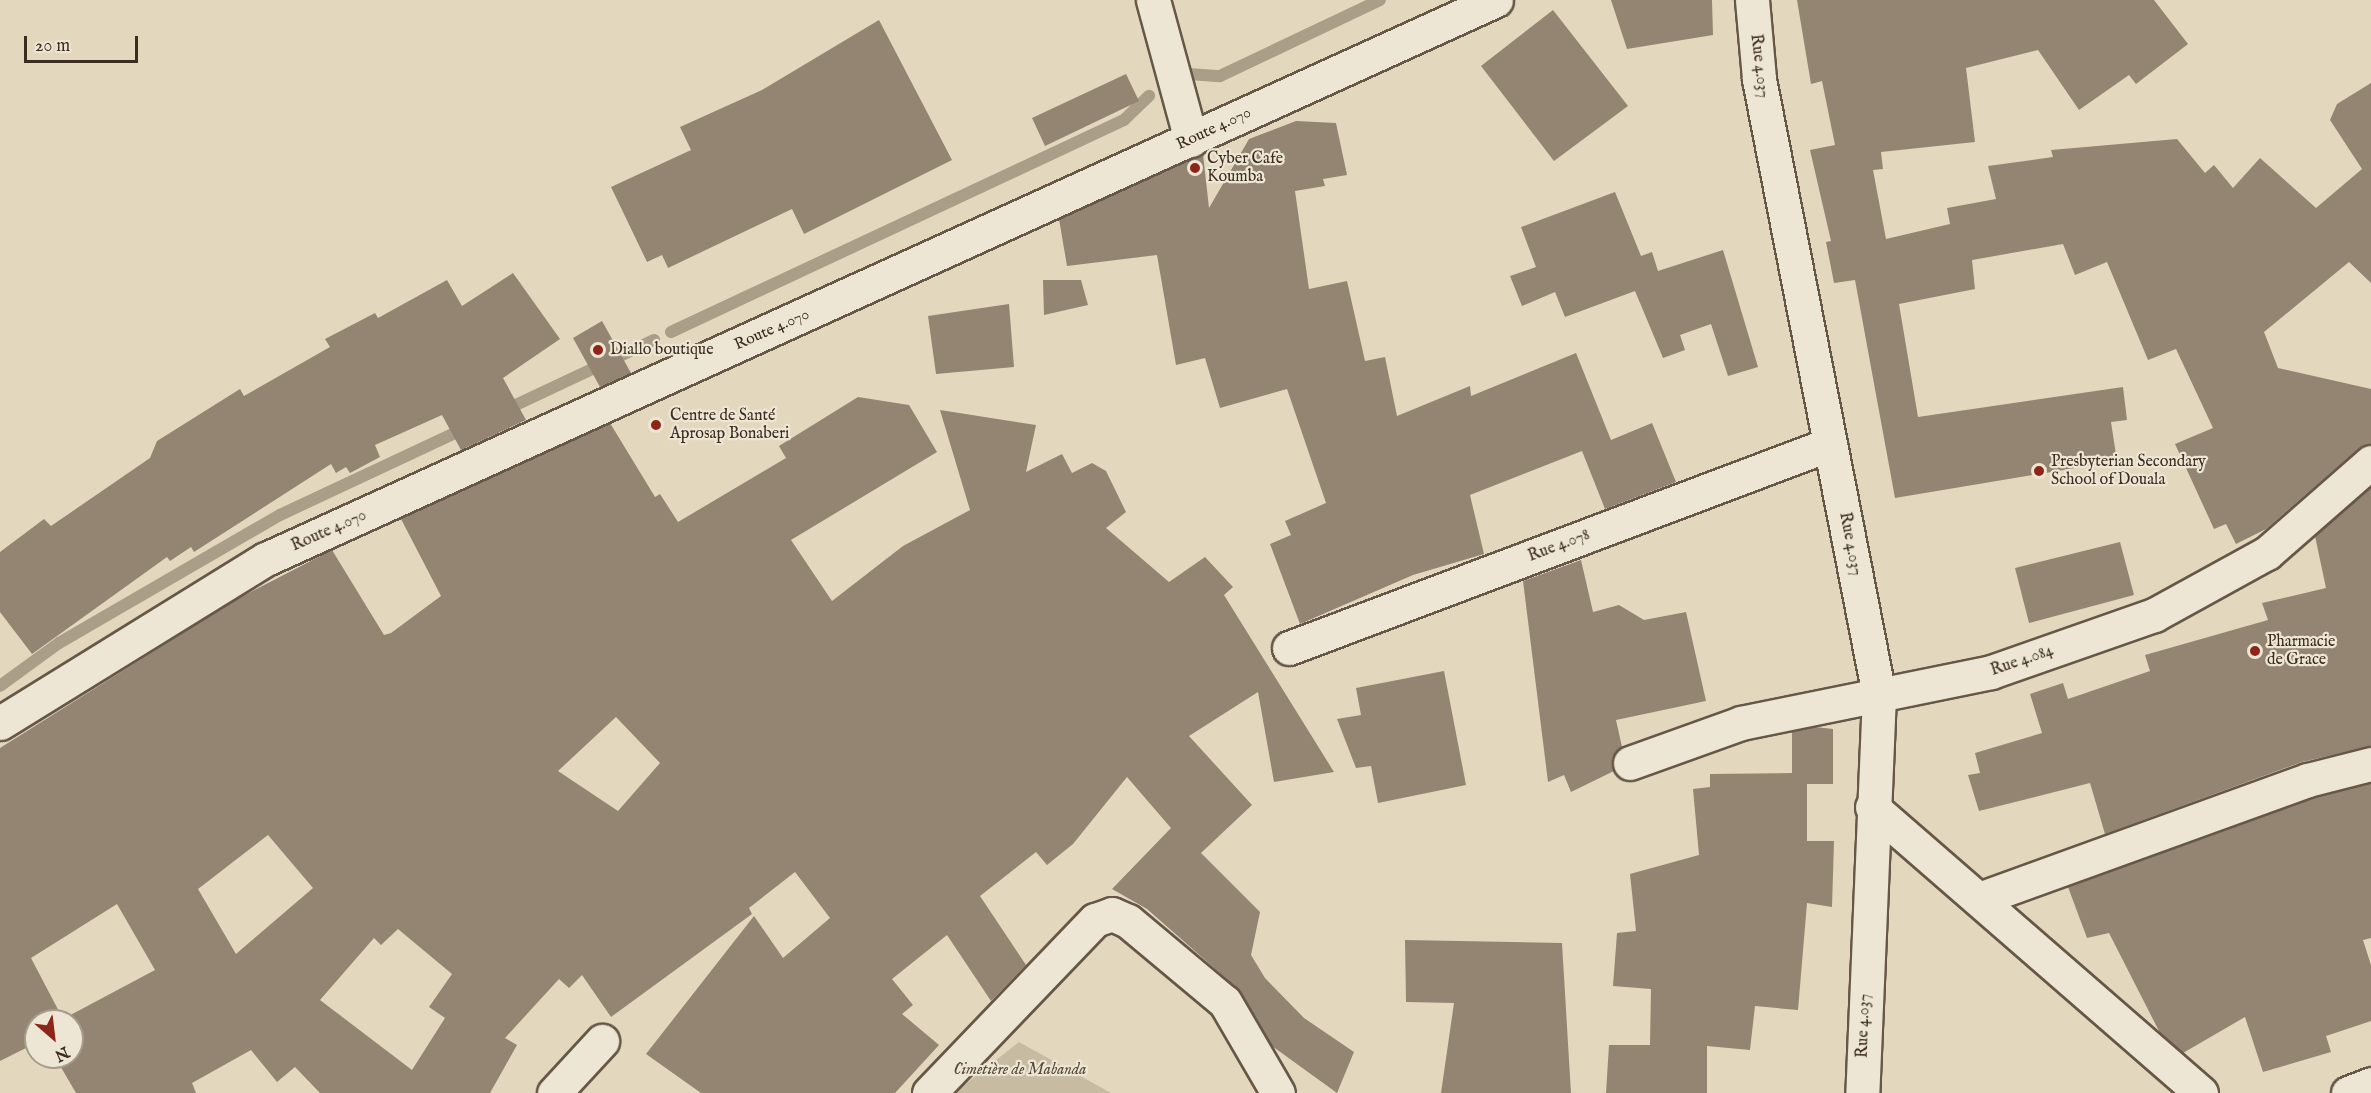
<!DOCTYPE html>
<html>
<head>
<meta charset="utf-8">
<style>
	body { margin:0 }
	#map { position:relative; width:2371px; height:1093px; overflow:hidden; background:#e3d8bd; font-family:"IM FELL English",serif }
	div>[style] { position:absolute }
	.green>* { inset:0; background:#c7bba2 }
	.stream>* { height:12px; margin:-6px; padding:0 6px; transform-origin:6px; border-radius:6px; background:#ab9e88 }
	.building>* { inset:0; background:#938572 }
	.roads { filter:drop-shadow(2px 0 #665747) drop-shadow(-2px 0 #665747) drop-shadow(0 2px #665747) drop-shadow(0 -2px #665747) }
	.minor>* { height:33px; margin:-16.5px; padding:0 16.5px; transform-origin:16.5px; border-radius:16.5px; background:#ede6d4 }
	.dots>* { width:16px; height:16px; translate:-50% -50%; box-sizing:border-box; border:3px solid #ede6d4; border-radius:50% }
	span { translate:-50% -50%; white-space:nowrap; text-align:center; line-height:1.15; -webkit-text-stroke:4.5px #ede6d4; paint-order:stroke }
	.street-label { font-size:16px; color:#3d2c20 }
	.poi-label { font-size:16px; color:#3d2c20 }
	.left { translate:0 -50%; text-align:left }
	.park-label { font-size:16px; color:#59493a; font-style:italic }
	.north { position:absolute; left:24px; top:1009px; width:60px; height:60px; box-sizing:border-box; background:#ede6d4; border:2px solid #a79c8c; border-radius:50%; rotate:152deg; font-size:16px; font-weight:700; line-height:24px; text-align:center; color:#3d2c20 }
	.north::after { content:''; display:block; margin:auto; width:21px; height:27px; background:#8f2418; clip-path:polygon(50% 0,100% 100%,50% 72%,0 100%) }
	.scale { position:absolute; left:24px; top:36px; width:114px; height:27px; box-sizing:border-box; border:3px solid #3d2c20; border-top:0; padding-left:8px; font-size:18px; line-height:21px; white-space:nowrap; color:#3d2c20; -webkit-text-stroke:4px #ede6d4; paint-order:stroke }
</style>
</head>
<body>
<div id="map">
	<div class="green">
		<i style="clip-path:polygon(1019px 1042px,1111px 1093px,954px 1093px)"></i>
	</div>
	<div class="stream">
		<i style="left:1189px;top:74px;width:31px;rotate:4deg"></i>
		<i style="left:1220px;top:76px;width:177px;rotate:-25.4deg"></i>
		<i style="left:671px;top:332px;width:500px;rotate:-25.08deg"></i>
		<i style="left:1124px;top:120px;width:35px;rotate:-44deg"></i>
		<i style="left:503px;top:411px;width:167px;rotate:-25.2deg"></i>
		<i style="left:0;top:686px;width:73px;rotate:-36.1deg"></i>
		<i style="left:59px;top:643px;width:255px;rotate:-30.1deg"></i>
		<i style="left:280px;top:515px;width:205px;rotate:-25.1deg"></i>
	</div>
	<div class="building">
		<i style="clip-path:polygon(1611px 0,1712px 0,1713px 35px,1627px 49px)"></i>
		<i style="clip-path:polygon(1797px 0,2154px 0,2188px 44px,2136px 84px,2129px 75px,2079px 110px,2038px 50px,1966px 68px,1975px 142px,1881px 152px,1883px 169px,1873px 170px,1886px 239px,1950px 224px,1947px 208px,1996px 199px,1988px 166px,2053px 157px,2051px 150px,2177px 139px,2205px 173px,2214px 165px,2233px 188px,2260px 158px,2316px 208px,2362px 169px,2330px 120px,2337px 104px,2371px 83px,2371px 283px,2349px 262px,2264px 332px,2278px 368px,2371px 389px,2371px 444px,2359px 448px,2266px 529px,2236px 544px,2226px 524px,2214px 529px,2175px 444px,2213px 428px,2176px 349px,2148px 360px,2107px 262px,2075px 275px,2063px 244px,1972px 260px,1975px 289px,1899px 304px,1918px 417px,2123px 387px,2127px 420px,2111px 422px,2117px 461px,1895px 498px,1855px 280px,1834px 283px,1826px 242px,1831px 241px,1810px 150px,1835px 145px,1822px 81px,1811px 84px)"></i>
		<i style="clip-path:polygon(1553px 10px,1628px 106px,1554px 161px,1481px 66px)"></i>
		<i style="clip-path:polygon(879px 20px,952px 160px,804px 234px,792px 209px,668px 268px,662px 255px,647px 262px,611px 187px,691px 150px,680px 127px,762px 90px)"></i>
		<i style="clip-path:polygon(1126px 74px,1139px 101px,1045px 146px,1032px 118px)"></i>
		<i style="clip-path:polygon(1296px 121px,1336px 123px,1347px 175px,1323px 179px,1325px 186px,1295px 191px,1309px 289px,1347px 281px,1365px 361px,1385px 357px,1397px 416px,1470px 386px,1471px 396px,1576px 353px,1611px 440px,1652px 423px,1676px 482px,1605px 509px,1582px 451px,1470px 495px,1484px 554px,1413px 575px,1300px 624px,1270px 544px,1291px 535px,1285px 521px,1326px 503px,1287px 389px,1220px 408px,1205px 358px,1176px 365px,1157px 255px,1067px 266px,1059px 219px,1203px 154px,1209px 208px,1249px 139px)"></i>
		<i style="clip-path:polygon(1615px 192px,1641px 256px,1652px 252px,1658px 271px,1723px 250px,1758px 367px,1728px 376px,1711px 324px,1680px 335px,1685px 350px,1663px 358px,1635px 291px,1565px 317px,1555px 292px,1522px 306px,1510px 276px,1536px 267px,1521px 227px)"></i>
		<i style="clip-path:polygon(513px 273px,560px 339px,503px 378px,526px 420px,461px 450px,442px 415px,375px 445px,380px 457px,350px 473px,346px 467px,336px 473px,331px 464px,194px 552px,191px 547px,170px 561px,167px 557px,32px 654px,0 612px,0 552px,44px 519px,51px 526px,150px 458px,157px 441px,240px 389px,244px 396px,330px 347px,325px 339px,375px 313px,378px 318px,447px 280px,462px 306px)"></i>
		<i style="clip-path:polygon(1043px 280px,1081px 280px,1088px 305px,1044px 315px)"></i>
		<i style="clip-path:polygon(1009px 304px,1014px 367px,936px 374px,928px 316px)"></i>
		<i style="clip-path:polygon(602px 321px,631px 373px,600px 387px,573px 338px)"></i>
		<i style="clip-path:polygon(evenodd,858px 397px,909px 405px,937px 452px,791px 540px,832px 601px,903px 546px,970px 510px,940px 410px,1036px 425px,1026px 472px,1062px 454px,1072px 473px,1092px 463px,1106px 471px,1126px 512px,1106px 528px,1169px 582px,1205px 557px,1233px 587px,1224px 595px,1334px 772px,1274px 782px,1258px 692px,1189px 736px,1252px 805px,1201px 853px,1260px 912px,1251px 955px,1265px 978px,1304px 1018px,1354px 1052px,1337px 1093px,1272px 1046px,1237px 988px,1147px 909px,1112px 889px,1171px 828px,1127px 777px,1073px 844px,1047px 865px,1036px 852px,980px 896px,1026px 965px,991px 1001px,947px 935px,892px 979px,913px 1005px,902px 1014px,939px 1045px,895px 1093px,701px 1093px,646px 1054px,754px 916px,783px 958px,830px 918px,795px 872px,749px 908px,752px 914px,611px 1017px,582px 975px,569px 988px,559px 979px,505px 1038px,517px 1045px,490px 1093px,320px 1093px,295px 1067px,277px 1082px,251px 1050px,192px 1083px,196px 1093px,76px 1093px,55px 1057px,72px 1057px,72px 1021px,36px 1021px,36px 1043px,0 1061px,0 748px,237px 599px,332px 550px,384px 635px,391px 633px,441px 596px,401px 519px,610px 423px,655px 497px,660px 494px,678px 522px,786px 458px,779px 446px,858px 397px,616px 717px,660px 763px,618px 811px,558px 771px,616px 717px,858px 397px,268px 835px,313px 888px,236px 954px,198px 889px,268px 835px,858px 397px,117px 904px,155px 970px,63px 1019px,31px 958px,117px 904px,858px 397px,398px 929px,452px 974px,429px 1007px,445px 1018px,412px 1070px,320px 1000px,374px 938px,381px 945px,398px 929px)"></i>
		<i style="clip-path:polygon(2371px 487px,2371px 746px,2302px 762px,2105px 834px,2090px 783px,1979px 811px,1968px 775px,1980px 773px,1975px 753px,2042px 733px,2030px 694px,2063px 683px,2068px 699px,2150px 671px,2145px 655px,2268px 620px,2262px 603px,2326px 588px,2315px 536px)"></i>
		<i style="clip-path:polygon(2120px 542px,2134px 595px,2029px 623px,2015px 568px)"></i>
		<i style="clip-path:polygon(1581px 560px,1593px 612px,1619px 605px,1644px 620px,1686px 612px,1706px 701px,1616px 720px,1622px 747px,1612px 759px,1614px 771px,1571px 792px,1564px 775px,1548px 782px,1523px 581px)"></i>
		<i style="clip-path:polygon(1444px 671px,1466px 785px,1378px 803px,1371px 766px,1356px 768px,1337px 719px,1361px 715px,1356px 688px)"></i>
		<i style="clip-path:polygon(1815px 727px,1833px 729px,1833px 784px,1807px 784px,1807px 841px,1834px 841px,1832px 907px,1807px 903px,1798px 1010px,1755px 1006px,1750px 1050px,1707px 1046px,1707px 1093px,1606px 1093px,1609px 1045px,1650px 1045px,1651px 989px,1613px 986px,1617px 933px,1636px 931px,1630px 874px,1699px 855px,1693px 789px,1710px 787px,1710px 774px,1792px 773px,1792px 732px)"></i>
		<i style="clip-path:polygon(2371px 783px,2371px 938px,2363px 940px,2371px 965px,2371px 1021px,2326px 1036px,2331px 1052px,2263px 1072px,2245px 1017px,2183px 1053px,2160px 1033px,2109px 933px,2087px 938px,2068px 887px,2314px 798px)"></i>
		<i style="clip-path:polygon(1405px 940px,1562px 943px,1571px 1093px,1441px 1093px,1454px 1003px,1406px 1002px)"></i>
	</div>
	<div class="roads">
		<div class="minor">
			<i style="left:1153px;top:0;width:145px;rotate:74.8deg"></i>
			<i style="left:1752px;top:0;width:79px;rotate:84.9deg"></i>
			<i style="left:1759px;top:79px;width:628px;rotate:78.98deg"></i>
			<i style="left:1879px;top:695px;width:398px;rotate:92.4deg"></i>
			<i style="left:1289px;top:648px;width:578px;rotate:-20.66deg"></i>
			<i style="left:0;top:723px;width:312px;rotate:-31.7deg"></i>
			<i style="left:266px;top:559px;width:1351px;rotate:-24.44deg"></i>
			<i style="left:1630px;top:763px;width:118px;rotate:-19.8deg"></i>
			<i style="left:1741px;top:723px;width:255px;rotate:-11.5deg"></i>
			<i style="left:1991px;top:672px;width:173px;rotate:-19.3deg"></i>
			<i style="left:2154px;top:615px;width:129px;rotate:-28.8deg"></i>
			<i style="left:2267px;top:553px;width:138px;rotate:-41.2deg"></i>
			<i style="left:1872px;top:807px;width:436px;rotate:41deg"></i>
			<i style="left:1979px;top:899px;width:350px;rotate:-19.9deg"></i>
			<i style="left:2308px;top:780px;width:65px;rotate:-14.3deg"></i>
			<i style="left:554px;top:1093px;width:71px;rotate:-47.3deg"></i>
			<i style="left:929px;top:1093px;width:240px;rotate:-46.2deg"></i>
			<i style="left:1095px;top:920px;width:18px;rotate:-19deg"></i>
			<i style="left:1112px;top:914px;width:17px;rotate:24deg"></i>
			<i style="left:1128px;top:921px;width:126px;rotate:39.9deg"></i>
			<i style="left:1225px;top:1002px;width:105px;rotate:59.8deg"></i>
			<i style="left:2348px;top:1093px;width:25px;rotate:-21deg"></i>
		</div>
	</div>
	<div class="dots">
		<i style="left:1195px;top:168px;background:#8f2418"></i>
		<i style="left:598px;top:350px;background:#8f2418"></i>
		<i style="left:656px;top:425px;background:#8f2418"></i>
		<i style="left:2039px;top:471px;background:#8f2418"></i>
		<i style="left:2255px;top:651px;background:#8f2418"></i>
	</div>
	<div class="street-label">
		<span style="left:1759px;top:66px;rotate:83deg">Rue 4.037</span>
		<span style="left:1214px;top:129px;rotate:-25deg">Route 4.070</span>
		<span style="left:772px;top:330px;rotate:-24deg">Route 4.070</span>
		<span style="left:329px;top:531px;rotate:-24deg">Route 4.070</span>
		<span style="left:1850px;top:544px;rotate:79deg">Rue 4.037</span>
		<span style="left:1559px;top:546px;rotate:-21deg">Rue 4.078</span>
		<span style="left:2022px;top:661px;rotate:-19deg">Rue 4.084</span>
		<span style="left:1864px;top:1026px;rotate:-88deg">Rue 4.037</span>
	</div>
	<div class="poi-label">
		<span class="left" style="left:1207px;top:168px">Cyber Cafe<br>Koumba</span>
		<span class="left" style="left:610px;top:350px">Diallo boutique</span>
		<span class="left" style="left:670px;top:425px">Centre de Santé<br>Aprosap Bonaberi</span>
		<span class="left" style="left:2051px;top:471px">Presbyterian Secondary<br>School of Douala</span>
		<span class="left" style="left:2267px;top:651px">Pharmacie<br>de Grace</span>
	</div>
	<div class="park-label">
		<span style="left:1020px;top:1070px">Cimetière de Mabanda</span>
	</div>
	<div class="north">N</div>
	<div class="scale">20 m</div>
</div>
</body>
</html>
